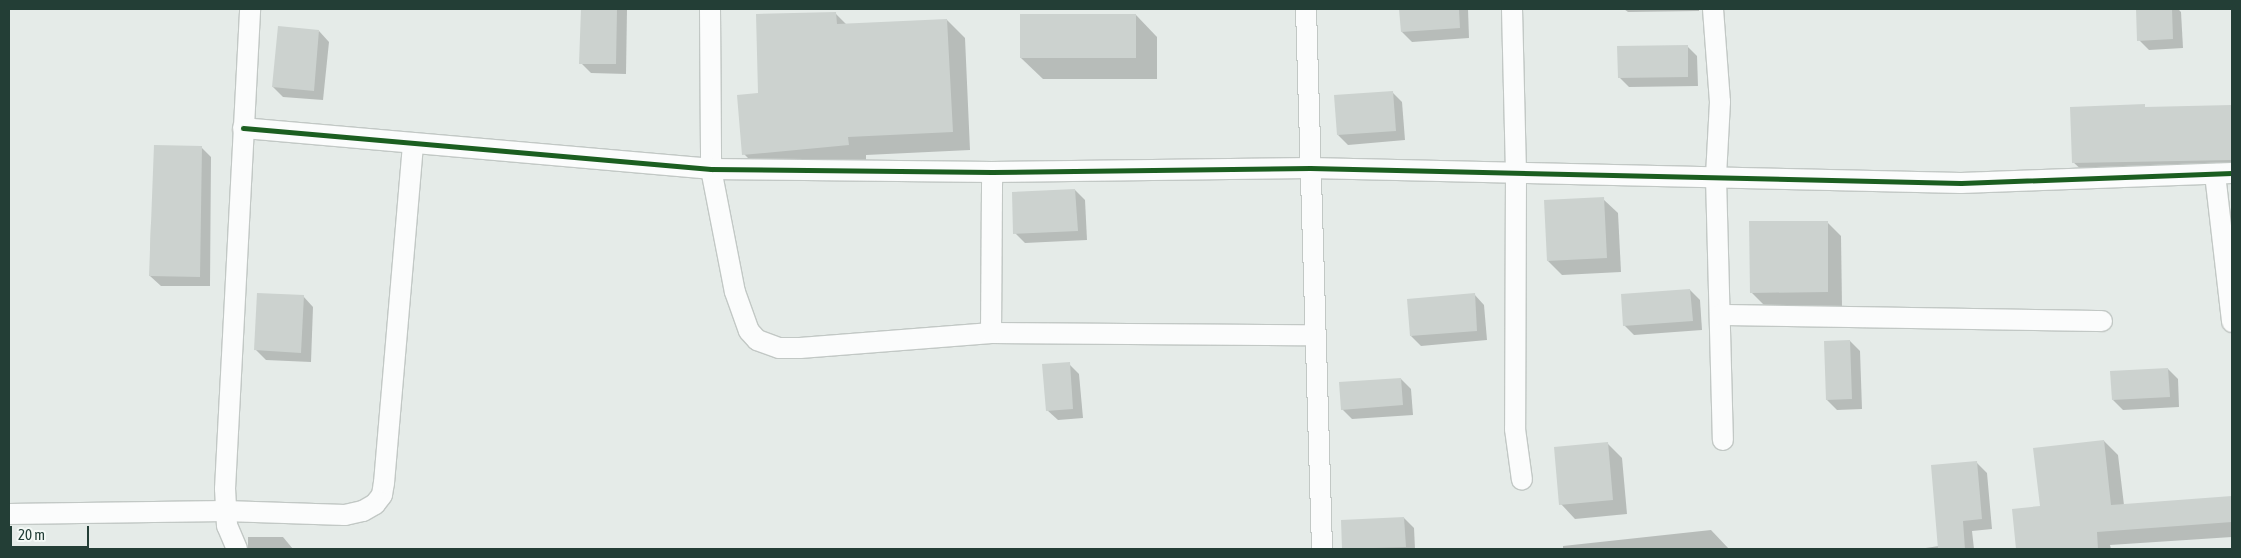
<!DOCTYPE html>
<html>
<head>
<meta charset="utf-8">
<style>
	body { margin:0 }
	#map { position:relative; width:2241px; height:558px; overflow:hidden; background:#e5ebe8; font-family:"Asap Condensed",sans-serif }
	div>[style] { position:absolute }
	.shadow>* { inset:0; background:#0003 }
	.building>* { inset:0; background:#ccd2cf }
	.roads { filter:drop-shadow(1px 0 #c2c8c5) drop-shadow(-1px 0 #c2c8c5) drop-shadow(0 1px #c2c8c5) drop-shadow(0 -1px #c2c8c5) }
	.street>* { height:20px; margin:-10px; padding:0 10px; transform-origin:10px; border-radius:10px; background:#fbfcfc }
	.cycleway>* { height:5px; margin:-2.5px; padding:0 2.5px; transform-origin:2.5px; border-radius:2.5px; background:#1b5e20 }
	span { translate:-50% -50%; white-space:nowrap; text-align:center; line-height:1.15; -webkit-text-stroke:5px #f4f9f6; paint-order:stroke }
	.frame { position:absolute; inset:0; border:10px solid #233e36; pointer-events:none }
	.scale { position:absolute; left:10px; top:526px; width:79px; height:22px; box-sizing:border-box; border:2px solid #233e36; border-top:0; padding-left:6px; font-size:15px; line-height:18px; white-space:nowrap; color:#233e36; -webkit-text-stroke:4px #f4f9f6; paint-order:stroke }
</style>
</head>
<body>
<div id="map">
	<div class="shadow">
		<i style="clip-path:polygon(582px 9px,627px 9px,626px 74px,591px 73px,581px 63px)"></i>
		<i style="clip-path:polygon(1400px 9px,1468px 9px,1469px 38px,1412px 42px,1402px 32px)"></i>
		<i style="clip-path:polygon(1624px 9px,1699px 9px,1699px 11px,1628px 12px)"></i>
		<i style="clip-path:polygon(2137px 9px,2178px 9px,2181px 12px,2183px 48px,2149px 50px,2139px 40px)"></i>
		<i style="clip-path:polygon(836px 14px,847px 25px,947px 20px,965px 38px,970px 150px,866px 155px,866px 163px,762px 172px,744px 154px,759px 94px)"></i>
		<i style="clip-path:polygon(1136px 15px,1157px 37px,1157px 79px,1043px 79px,1021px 58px)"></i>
		<i style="clip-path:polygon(319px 31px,329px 42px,323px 100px,283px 97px,273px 87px)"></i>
		<i style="clip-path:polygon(1687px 46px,1697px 56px,1698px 86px,1629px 87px,1619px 77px)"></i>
		<i style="clip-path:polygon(1392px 92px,1402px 102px,1405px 140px,1348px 145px,1338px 135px)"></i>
		<i style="clip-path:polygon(2232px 106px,2232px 170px,2084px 172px,2073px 162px,2071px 109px)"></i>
		<i style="clip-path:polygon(201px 147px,211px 157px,210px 286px,161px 286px,150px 276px,151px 222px,155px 222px)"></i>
		<i style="clip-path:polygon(1075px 190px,1085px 200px,1087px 240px,1025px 243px,1015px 233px)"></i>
		<i style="clip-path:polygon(1603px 199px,1618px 213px,1621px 272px,1562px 275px,1548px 261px)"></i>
		<i style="clip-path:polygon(1827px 222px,1841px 236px,1842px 306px,1766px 307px,1751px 292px)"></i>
		<i style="clip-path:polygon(1690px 290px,1700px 300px,1702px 330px,1634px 335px,1624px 325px)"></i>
		<i style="clip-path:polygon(1474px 294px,1484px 305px,1487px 340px,1421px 346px,1411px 336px)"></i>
		<i style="clip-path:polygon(303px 296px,313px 307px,311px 362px,266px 360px,256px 350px)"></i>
		<i style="clip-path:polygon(1850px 341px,1860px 351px,1862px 409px,1837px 410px,1827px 400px)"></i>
		<i style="clip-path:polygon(1069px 364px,1079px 374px,1083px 418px,1058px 420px,1047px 410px)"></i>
		<i style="clip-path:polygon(2168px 369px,2178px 379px,2179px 407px,2123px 410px,2113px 400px)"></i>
		<i style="clip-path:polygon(1401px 379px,1411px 389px,1413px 415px,1352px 419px,1342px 409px)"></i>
		<i style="clip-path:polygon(2104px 441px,2118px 455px,2124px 505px,2232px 498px,2232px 537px,2110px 545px,2111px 549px,2017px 549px,2013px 510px,2041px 507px)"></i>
		<i style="clip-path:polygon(1608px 444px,1622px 458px,1627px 514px,1575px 519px,1561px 504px)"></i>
		<i style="clip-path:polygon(1977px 463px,1987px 473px,1992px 529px,1972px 531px,1974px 549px,1919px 549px,1939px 546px)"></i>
		<i style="clip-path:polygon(1404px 518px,1414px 528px,1415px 549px,1344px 549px,1342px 522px)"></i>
		<i style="clip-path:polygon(1711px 530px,1729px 549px,1563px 549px,1563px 546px)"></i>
		<i style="clip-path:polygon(248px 537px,283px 537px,293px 549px,248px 549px)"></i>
	</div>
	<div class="building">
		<i style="clip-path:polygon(581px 9px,617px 9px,616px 64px,579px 64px)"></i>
		<i style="clip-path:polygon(1399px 9px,1459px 9px,1460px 28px,1401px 32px)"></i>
		<i style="clip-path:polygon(2136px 9px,2172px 9px,2173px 39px,2137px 41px)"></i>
		<i style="clip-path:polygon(836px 12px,837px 24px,947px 19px,953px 132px,848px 137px,849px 145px,742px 155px,737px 95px,758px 93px,756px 14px)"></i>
		<i style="clip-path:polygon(1020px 14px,1136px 14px,1136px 58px,1020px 58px)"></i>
		<i style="clip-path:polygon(278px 26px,319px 30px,314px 91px,272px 87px)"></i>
		<i style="clip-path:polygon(1688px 45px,1688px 77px,1618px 78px,1617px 46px)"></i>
		<i style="clip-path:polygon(1393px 91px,1396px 131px,1337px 135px,1334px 95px)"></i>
		<i style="clip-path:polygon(2145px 104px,2145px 107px,2232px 105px,2232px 160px,2072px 163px,2070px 107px)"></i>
		<i style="clip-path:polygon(154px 145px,202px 146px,200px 277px,149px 276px)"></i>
		<i style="clip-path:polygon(1075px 189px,1078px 231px,1013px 234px,1012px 192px)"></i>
		<i style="clip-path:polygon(1604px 197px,1607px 258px,1547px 261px,1544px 200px)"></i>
		<i style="clip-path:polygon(1749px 221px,1828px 221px,1828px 292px,1750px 293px)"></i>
		<i style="clip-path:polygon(1690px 289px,1693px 321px,1623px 326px,1621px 294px)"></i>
		<i style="clip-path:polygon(257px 293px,304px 295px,301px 353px,254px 350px)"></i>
		<i style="clip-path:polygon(1475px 293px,1477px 331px,1410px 336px,1407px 299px)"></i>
		<i style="clip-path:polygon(1850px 340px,1852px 399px,1826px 400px,1824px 341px)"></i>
		<i style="clip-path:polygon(1070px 362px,1073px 409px,1046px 411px,1042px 364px)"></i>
		<i style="clip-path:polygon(2168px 368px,2170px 397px,2112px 400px,2110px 371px)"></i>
		<i style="clip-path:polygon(1401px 378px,1403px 405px,1341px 410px,1339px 382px)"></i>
		<i style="clip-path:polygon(2104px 440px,2111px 505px,2232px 496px,2232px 522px,2097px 532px,2098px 549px,2016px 549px,2012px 509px,2040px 506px,2033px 448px)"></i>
		<i style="clip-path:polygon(1608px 442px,1613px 500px,1559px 505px,1554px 447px)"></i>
		<i style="clip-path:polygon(1977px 461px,1982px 519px,1963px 521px,1965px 549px,1938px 549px,1931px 465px)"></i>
		<i style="clip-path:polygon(1404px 517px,1406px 547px,1342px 549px,1341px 520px)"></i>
	</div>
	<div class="roads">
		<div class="street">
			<i style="left:710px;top:9px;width:160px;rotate:89.6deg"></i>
			<i style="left:711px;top:169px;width:125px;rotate:79deg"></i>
			<i style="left:735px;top:292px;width:41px;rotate:70.3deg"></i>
			<i style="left:749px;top:331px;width:12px;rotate:48deg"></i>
			<i style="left:757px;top:340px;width:23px;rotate:20deg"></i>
			<i style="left:779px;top:348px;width:21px"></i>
			<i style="left:800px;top:348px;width:192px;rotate:-4.5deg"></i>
			<i style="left:991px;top:333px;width:323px;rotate:0.4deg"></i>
			<i style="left:1306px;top:9px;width:540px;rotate:88.3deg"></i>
			<i style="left:1512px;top:9px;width:164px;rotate:88.6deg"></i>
			<i style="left:1516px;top:173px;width:256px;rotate:90.2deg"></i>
			<i style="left:1515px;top:429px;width:51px;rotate:82.2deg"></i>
			<i style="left:1713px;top:9px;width:93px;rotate:85.7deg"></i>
			<i style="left:1720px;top:102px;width:75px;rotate:93.1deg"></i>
			<i style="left:1716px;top:177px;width:263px;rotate:88.5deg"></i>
			<i style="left:243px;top:128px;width:470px;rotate:5deg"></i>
			<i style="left:711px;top:169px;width:281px;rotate:0.6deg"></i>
			<i style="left:992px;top:172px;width:318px;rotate:-0.7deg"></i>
			<i style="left:1310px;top:168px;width:651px;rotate:1.32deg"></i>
			<i style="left:1961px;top:183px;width:271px;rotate:-2.1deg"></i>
			<i style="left:2215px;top:174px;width:149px;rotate:83.4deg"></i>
			<i style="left:1720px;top:315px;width:382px;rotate:0.9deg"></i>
			<i style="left:991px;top:333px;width:161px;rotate:-89.6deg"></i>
			<i style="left:9px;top:514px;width:216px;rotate:-0.8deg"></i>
			<i style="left:225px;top:511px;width:120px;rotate:1.9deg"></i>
			<i style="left:345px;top:515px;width:18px;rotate:-13deg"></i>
			<i style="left:363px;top:511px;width:14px;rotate:-30deg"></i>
			<i style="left:375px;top:504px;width:11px;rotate:-52deg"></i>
			<i style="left:382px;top:495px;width:12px;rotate:-81deg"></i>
			<i style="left:384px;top:483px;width:341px;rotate:-85.1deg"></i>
			<i style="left:237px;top:549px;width:25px;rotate:-113deg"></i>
			<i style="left:227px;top:526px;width:37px;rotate:-93deg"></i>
			<i style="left:225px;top:489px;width:481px;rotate:-87deg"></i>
		</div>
	</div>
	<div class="cycleway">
		<i style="left:243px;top:128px;width:470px;rotate:5deg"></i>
		<i style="left:711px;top:169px;width:281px;rotate:0.6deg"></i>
		<i style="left:992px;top:172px;width:318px;rotate:-0.7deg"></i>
		<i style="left:1310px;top:168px;width:651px;rotate:1.32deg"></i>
		<i style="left:1961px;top:183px;width:271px;rotate:-2.1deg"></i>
	</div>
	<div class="frame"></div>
	<div class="scale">20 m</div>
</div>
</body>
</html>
